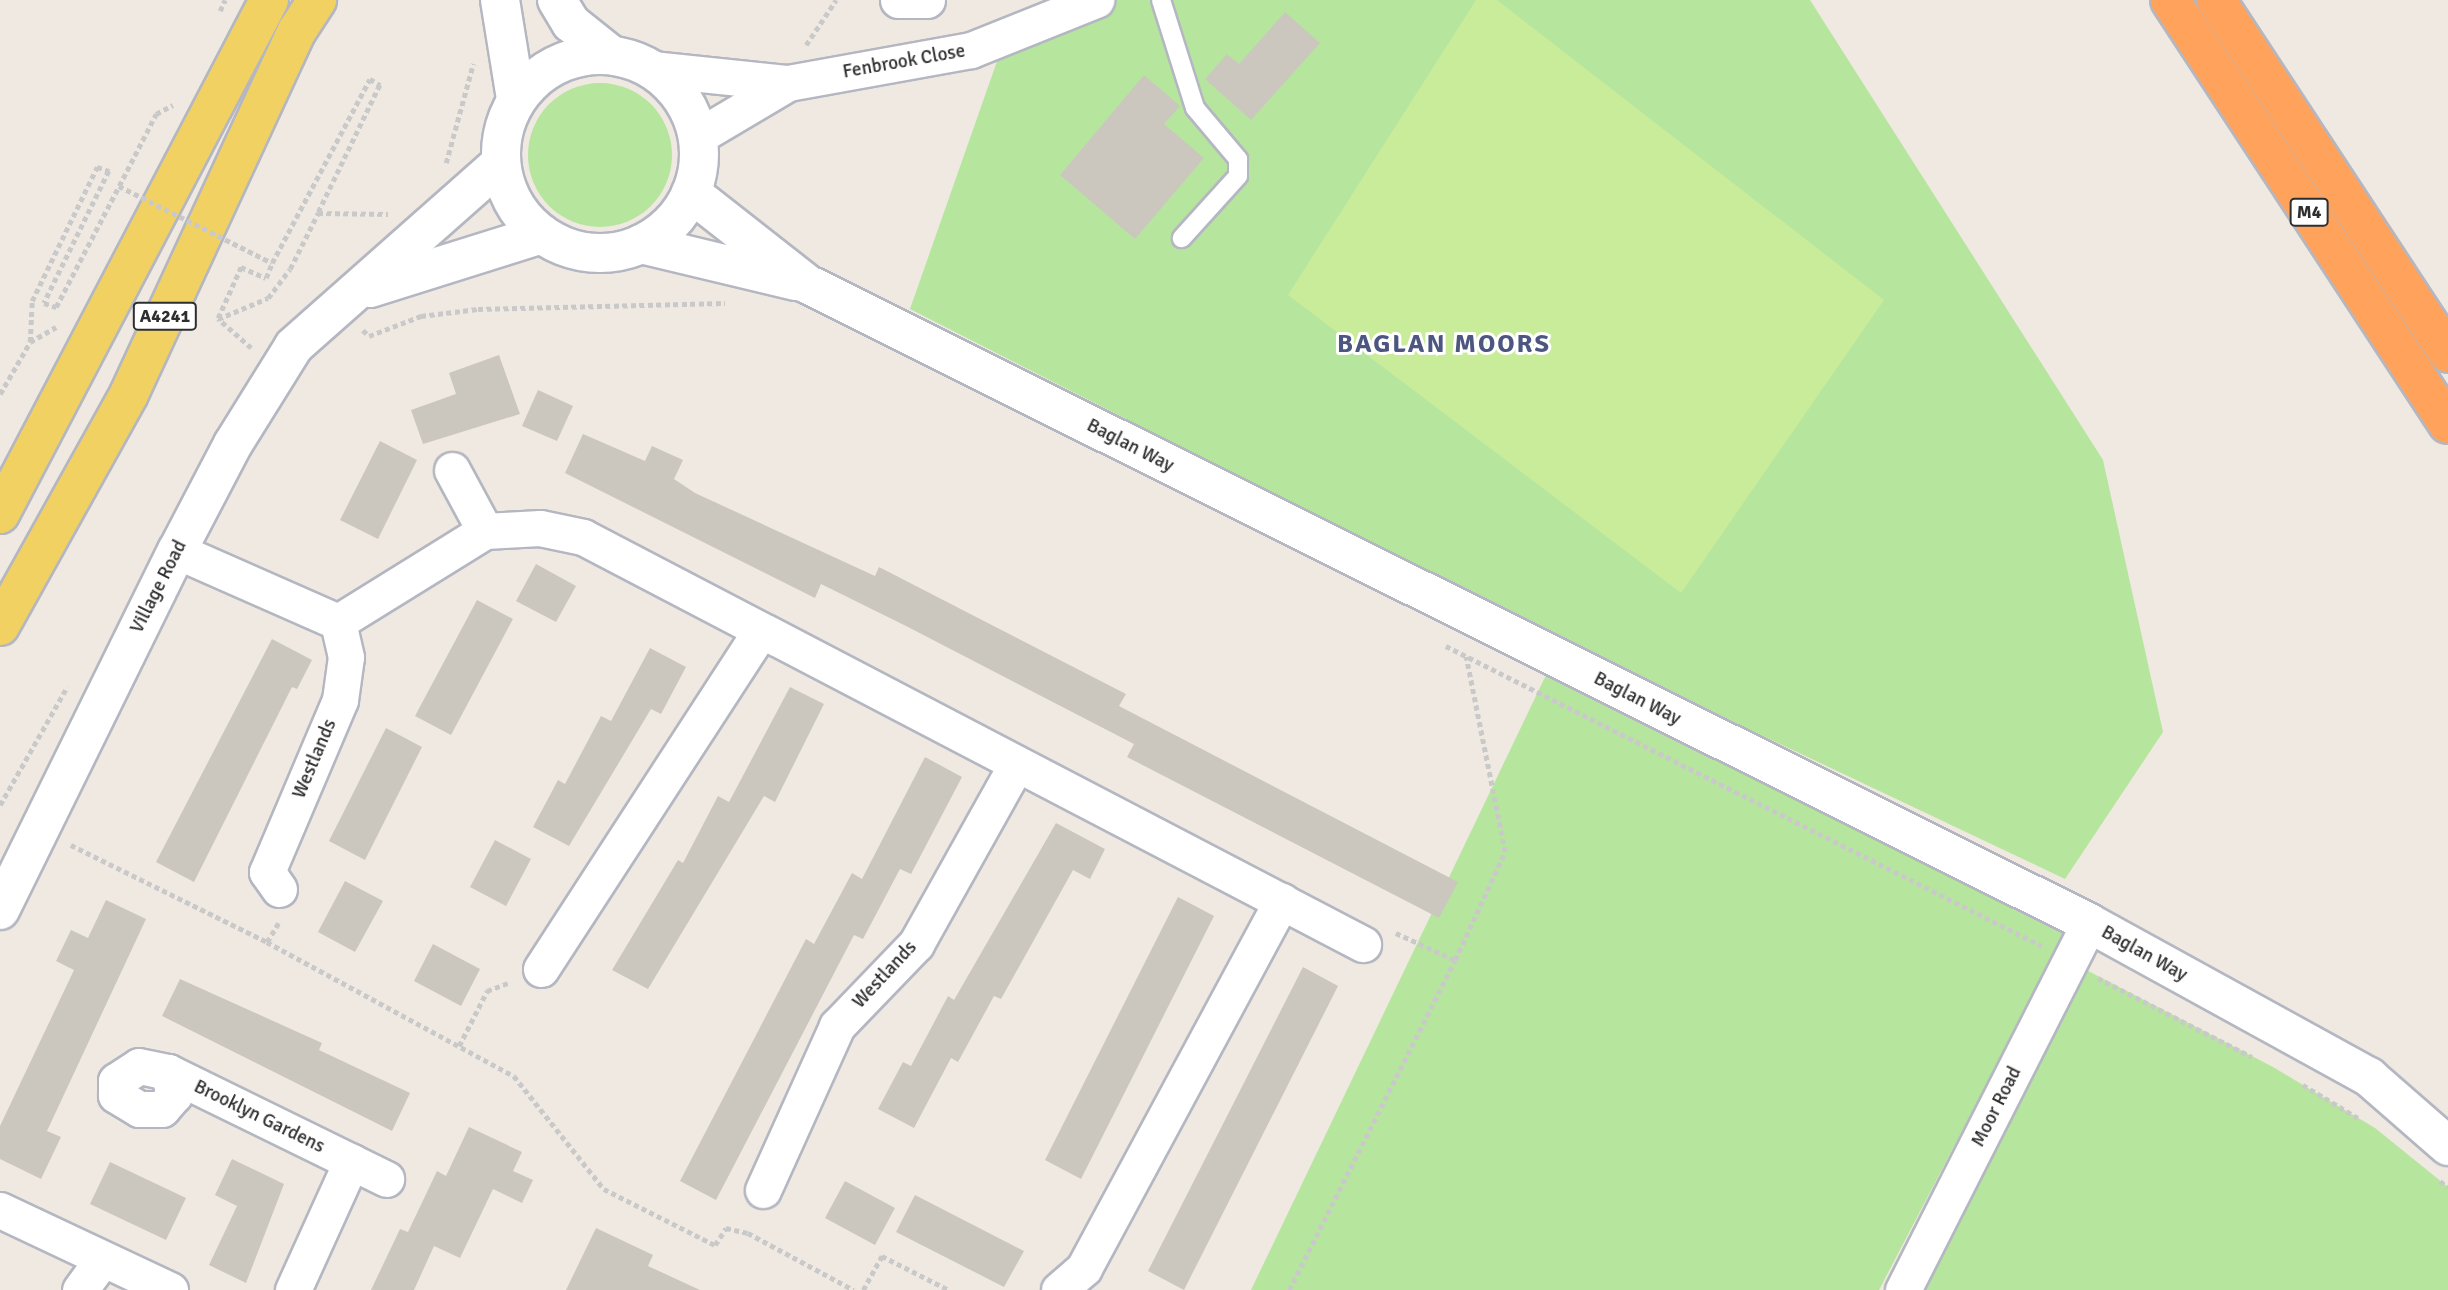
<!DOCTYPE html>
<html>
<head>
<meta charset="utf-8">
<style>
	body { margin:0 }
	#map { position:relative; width:2448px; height:1290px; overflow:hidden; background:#efe9e1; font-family:Signika,sans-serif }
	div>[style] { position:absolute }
	.green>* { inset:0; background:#b6e59e }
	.round { border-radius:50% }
	.pitch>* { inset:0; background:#c9ec9a }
	.building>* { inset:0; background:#cbc7bf }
	.path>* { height:4.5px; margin-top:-2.25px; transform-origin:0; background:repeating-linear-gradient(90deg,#c9c9c9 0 5px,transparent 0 8.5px) }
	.roads { filter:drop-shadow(2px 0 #b4b7c1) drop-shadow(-2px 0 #b4b7c1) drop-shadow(0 2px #b4b7c1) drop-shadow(0 -2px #b4b7c1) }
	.lane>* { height:18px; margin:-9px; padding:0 9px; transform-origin:9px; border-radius:9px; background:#fff }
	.street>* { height:35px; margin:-17.5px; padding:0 17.5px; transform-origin:17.5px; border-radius:17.5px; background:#fff }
	.secondary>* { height:38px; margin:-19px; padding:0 19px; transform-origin:19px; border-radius:19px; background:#fff }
	.secondary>.ring { margin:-19px; padding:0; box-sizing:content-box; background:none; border:38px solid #fff; border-radius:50% }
	.primary>* { height:38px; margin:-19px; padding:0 19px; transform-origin:19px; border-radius:19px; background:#f2d163 }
	.highway>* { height:38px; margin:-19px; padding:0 19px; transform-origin:19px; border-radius:19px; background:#ffa35c }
	.path-bridge>* { height:4.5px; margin-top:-2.25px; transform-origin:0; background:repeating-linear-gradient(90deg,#c9c9c9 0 5px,transparent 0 8.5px) }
	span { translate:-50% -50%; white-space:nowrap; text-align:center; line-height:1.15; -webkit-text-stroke:6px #fff; paint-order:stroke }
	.shield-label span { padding:2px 5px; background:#fff; border:2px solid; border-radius:5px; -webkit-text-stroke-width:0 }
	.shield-label { font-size:18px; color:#2e2e2e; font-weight:700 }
	.street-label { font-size:19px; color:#2e2e2e }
	.district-label { font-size:26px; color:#4d5680; font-weight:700; letter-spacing:2px }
</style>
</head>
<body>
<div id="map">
	<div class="green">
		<i style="clip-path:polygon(1112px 0,1810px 0,2103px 460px,2163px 732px,2065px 879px,1563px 641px,910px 309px,1001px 50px)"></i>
		<i class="round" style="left:528px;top:83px;width:144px;height:144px"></i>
		<i style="clip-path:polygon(1548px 671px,2069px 926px,1879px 1290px,1251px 1290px)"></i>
		<i style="clip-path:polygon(2069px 961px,2273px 1067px,2375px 1128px,2448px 1187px,2448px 1290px,1909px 1290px)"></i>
	</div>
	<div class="pitch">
		<i style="clip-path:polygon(1476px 0,1497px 0,1884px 300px,1681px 593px,1288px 295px)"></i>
	</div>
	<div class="building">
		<i style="clip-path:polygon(1285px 12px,1320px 43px,1251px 120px,1205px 79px,1227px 54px,1239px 64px)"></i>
		<i style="clip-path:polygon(1144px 75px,1180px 106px,1164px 124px,1204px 158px,1135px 239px,1060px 175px)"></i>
		<i style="clip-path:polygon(499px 355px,520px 414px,423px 444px,411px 410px,456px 394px,449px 373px)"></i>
		<i style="clip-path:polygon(538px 390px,573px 406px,557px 441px,522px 426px)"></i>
		<i style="clip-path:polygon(583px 434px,645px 461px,652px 446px,683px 460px,674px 479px,695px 493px,875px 576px,879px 567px,1126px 694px,1119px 706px,1458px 882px,1439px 918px,1127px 757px,1134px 744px,906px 626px,821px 584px,815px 598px,565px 473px)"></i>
		<i style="clip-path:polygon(380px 441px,417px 460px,378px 539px,340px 520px)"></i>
		<i style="clip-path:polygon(536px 564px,576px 586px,556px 622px,516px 601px)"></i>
		<i style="clip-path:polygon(477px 600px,513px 619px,451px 735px,415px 716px)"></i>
		<i style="clip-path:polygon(272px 639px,312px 660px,297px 689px,292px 687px,194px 882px,156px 862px)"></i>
		<i style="clip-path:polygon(650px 648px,686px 667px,661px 714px,651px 709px,569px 846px,533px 827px,558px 780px,565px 784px,601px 716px,611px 721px)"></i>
		<i style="clip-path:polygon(790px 687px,824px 704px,775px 802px,764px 796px,648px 989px,612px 970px,678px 860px,683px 863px,718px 796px,729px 802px)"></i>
		<i style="clip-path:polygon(386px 728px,422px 747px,365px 860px,329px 841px)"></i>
		<i style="clip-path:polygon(925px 757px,962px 777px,911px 874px,900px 869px,863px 939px,854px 935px,716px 1200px,680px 1181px,806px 939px,814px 944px,852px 873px,862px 879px)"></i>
		<i style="clip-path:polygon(1056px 823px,1105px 849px,1090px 879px,1073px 870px,1001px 999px,994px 996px,958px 1062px,951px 1058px,914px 1128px,878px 1109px,903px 1062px,911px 1066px,948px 996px,954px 1000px)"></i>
		<i style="clip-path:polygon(495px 840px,531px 859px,506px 906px,470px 887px)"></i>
		<i style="clip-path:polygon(345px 881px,383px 901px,355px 952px,318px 932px)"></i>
		<i style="clip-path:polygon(1178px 897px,1214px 916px,1081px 1179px,1045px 1160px)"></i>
		<i style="clip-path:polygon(106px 900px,146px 919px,47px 1131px,61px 1137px,41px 1179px,0 1159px,0 1126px,74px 970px,56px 961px,71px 930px,88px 938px)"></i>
		<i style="clip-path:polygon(433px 944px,480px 969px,461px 1006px,414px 981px)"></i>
		<i style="clip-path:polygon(1303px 967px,1338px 986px,1184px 1290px,1148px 1271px)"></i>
		<i style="clip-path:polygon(180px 979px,322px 1043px,319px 1050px,410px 1093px,392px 1131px,162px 1016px)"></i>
		<i style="clip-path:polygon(469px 1127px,522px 1152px,513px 1171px,533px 1180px,522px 1203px,493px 1189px,460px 1258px,434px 1246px,414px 1290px,371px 1290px,400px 1229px,408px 1232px,437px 1171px,446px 1176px)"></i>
		<i style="clip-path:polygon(232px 1159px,284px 1184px,246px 1283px,209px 1265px,237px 1206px,215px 1195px)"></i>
		<i style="clip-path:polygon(110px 1162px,186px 1198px,166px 1240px,90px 1204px)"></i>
		<i style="clip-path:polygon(845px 1181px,895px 1208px,875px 1245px,825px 1218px)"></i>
		<i style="clip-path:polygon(915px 1195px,1024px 1251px,1004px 1287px,896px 1232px)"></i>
		<i style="clip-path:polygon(596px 1228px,653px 1255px,648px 1266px,700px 1290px,566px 1290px)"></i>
	</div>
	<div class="path">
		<i style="left:220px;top:11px;width:12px;rotate:-66deg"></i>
		<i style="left:806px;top:45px;width:54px;rotate:-56.3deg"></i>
		<i style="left:446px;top:163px;width:103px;rotate:-74.7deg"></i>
		<i style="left:119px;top:186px;width:81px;rotate:-62.8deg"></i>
		<i style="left:156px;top:114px;width:19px;rotate:-28deg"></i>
		<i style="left:218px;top:318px;width:56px;rotate:-65.7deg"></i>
		<i style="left:241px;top:267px;width:27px;rotate:24deg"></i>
		<i style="left:266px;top:278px;width:16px;rotate:-68deg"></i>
		<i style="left:363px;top:330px;width:8px;rotate:45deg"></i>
		<i style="left:369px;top:336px;width:56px;rotate:-21deg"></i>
		<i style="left:421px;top:316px;width:57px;rotate:-7deg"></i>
		<i style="left:478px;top:309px;width:247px;rotate:-1.4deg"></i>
		<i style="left:30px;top:342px;width:30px;rotate:-30deg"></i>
		<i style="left:251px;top:348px;width:44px;rotate:-138.7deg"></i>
		<i style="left:218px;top:319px;width:54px;rotate:-22.8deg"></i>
		<i style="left:268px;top:298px;width:36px;rotate:-53deg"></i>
		<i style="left:290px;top:269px;width:63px;rotate:-63.4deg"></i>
		<i style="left:318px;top:213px;width:70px;rotate:0.8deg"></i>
		<i style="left:0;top:394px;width:60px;rotate:-60deg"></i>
		<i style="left:30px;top:342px;width:41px;rotate:-87.2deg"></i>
		<i style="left:32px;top:301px;width:149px;rotate:-64.1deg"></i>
		<i style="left:97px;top:167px;width:13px;rotate:18deg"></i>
		<i style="left:1446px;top:646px;width:667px;rotate:26.72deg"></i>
		<i style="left:0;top:805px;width:136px;rotate:-60.4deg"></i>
		<i style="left:71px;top:845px;width:219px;rotate:26.3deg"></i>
		<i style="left:267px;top:942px;width:281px;rotate:28.5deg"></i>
		<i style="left:514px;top:1076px;width:144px;rotate:51.5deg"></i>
		<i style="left:604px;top:1189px;width:124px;rotate:26.8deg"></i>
		<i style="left:715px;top:1245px;width:20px;rotate:-57deg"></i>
		<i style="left:726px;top:1228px;width:23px;rotate:13deg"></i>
		<i style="left:748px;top:1233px;width:120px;rotate:28.3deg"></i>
		<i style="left:1396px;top:933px;width:65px;rotate:24.6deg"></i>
		<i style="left:1455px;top:960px;width:119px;rotate:-65.2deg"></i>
		<i style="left:1505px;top:852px;width:199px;rotate:-101.3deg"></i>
		<i style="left:267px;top:942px;width:23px;rotate:-59deg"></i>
		<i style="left:2098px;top:978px;width:173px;rotate:27.2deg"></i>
		<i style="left:459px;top:1046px;width:62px;rotate:-63deg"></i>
		<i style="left:487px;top:991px;width:25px;rotate:-21deg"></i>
		<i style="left:2303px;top:1085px;width:64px;rotate:31deg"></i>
		<i style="left:2440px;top:1181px;width:10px;rotate:37deg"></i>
		<i style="left:863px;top:1290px;width:39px;rotate:-61deg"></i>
		<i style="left:882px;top:1256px;width:75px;rotate:26.9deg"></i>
		<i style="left:1289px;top:1290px;width:369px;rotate:-63.3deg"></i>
	</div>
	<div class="roads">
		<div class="lane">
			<i style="left:1161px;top:0;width:113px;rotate:72.5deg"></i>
			<i style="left:1195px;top:108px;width:67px;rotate:49.9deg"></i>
			<i style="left:1238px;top:159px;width:17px;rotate:90deg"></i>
			<i style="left:1238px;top:176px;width:84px;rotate:132.1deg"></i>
		</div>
		<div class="street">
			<i style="left:898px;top:0;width:29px"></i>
			<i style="left:652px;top:69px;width:137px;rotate:5.9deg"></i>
			<i style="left:788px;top:83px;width:186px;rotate:-10.2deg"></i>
			<i style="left:971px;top:50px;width:135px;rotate:-21.8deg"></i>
			<i style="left:697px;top:137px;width:106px;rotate:-30.7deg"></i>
			<i style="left:452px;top:470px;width:69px;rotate:61.6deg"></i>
			<i style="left:177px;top:551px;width:176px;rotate:23.8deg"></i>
			<i style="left:338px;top:622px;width:173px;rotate:-31.8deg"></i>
			<i style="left:485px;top:531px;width:55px;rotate:-3.1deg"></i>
			<i style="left:540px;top:528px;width:44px;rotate:11.8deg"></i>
			<i style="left:583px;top:537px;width:880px;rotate:27.56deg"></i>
			<i style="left:279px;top:889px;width:21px;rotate:-125deg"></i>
			<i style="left:267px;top:872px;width:187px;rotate:-67deg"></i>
			<i style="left:340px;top:700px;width:43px;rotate:-82.1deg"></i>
			<i style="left:346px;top:657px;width:36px;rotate:-103deg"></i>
			<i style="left:541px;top:969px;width:402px;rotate:-57deg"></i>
			<i style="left:168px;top:1072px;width:24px;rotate:75deg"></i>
			<i style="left:174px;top:1095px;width:18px;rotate:131deg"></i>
			<i style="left:162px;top:1109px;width:23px;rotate:180deg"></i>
			<i style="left:139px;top:1109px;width:27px;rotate:-149deg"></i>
			<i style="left:116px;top:1095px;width:14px;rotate:-90deg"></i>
			<i style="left:116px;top:1081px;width:27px;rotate:-33deg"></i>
			<i style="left:139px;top:1066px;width:30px;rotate:12deg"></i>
			<i style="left:168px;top:1072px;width:243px;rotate:26.1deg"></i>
			<i style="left:763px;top:1190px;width:180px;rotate:-65.7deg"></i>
			<i style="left:837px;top:1026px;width:114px;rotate:-46.1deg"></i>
			<i style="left:916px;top:944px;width:205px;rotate:-60.8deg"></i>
			<i style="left:0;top:1210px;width:188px;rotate:25.2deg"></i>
			<i style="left:80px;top:1290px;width:37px;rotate:-54deg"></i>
			<i style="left:293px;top:1290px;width:141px;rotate:-65.6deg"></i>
			<i style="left:1059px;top:1290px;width:33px;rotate:-41deg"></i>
			<i style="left:1084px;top:1268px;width:417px;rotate:-61.7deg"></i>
			<i style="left:1903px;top:1290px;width:411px;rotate:-63.1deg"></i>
		</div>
		<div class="secondary">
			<i style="left:500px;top:0;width:100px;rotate:80.8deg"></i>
			<i style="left:557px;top:0;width:27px;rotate:59deg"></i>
			<i style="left:571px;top:23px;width:51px;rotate:38.7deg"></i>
			<i class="ring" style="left:501px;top:55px;width:160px;height:160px"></i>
			<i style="left:691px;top:193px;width:147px;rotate:38.1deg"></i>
			<i style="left:807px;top:284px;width:1432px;rotate:26.49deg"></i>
			<i style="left:2089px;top:923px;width:320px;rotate:28.8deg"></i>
			<i style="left:2369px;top:1077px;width:105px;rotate:41.1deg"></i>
			<i style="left:641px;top:244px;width:158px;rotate:13.5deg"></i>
			<i style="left:370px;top:288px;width:180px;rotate:-17.4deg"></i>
			<i style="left:0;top:910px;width:400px;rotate:-63.8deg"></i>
			<i style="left:177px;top:551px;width:121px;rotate:-62.4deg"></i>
			<i style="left:233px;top:444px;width:115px;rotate:-58.1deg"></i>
			<i style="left:294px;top:346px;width:276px;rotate:-41.5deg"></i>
		</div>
		<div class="primary">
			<i style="left:0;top:514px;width:580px;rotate:-62.37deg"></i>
			<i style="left:0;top:626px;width:265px;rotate:-60.9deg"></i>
			<i style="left:129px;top:394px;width:400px;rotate:-65.2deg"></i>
			<i style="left:297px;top:31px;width:37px;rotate:-57deg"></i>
		</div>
		<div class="highway">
			<i style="left:2170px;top:0;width:507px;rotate:56.75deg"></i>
			<i style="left:2216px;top:0;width:422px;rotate:56.7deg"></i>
		</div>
	</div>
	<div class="path-bridge">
		<i style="left:109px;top:171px;width:147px;rotate:116.2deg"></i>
		<i style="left:44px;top:303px;width:13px;rotate:18deg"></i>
		<i style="left:56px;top:307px;width:136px;rotate:-62.5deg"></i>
		<i style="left:119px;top:186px;width:171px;rotate:26.7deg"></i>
		<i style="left:272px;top:263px;width:208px;rotate:-62deg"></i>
		<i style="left:370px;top:79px;width:12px;rotate:31deg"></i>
		<i style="left:380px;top:85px;width:142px;rotate:115.8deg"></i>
	</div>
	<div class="shield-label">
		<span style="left:2309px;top:212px">M4</span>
		<span style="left:165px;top:316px">A4241</span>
	</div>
	<div class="street-label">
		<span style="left:904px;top:62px;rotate:-10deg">Fenbrook Close</span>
		<span style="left:1130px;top:446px;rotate:27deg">Baglan Way</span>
		<span style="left:159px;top:587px;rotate:-63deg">Village Road</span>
		<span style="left:1637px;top:699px;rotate:27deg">Baglan Way</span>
		<span style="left:315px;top:759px;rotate:-67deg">Westlands</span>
		<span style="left:2144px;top:954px;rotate:29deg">Baglan Way</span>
		<span style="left:885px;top:975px;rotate:-47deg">Westlands</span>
		<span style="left:1997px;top:1107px;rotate:-63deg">Moor Road</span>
		<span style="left:259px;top:1117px;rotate:26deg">Brooklyn Gardens</span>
	</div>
	<div class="district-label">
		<span style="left:1444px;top:345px">BAGLAN MOORS</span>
	</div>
</div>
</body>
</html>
